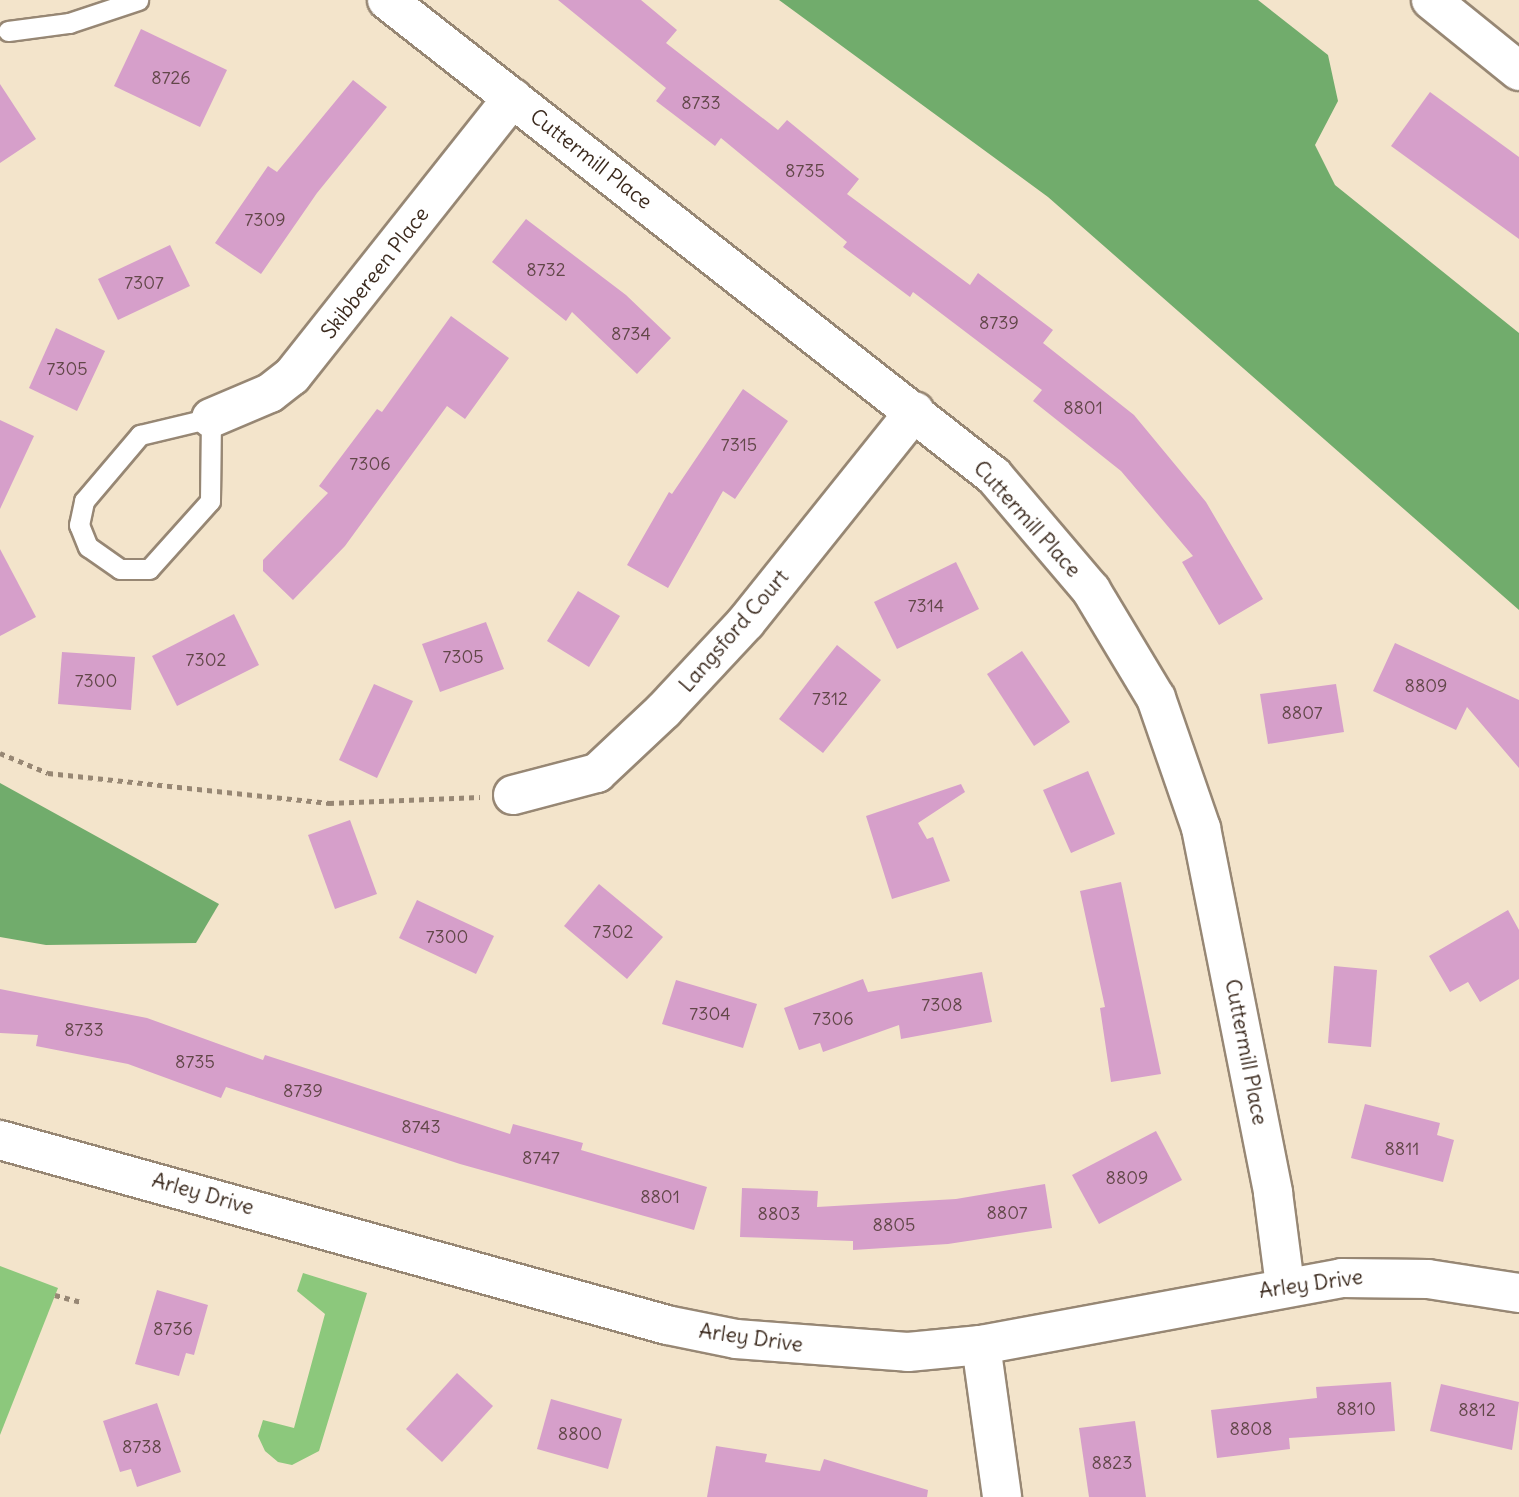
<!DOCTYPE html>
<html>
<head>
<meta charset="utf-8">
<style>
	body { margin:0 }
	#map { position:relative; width:1519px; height:1497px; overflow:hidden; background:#f3e4cb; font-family:Delius,sans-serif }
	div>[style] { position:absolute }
	.green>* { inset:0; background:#8cc87c }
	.forest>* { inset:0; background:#71ac6c }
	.building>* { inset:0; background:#d69fca }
	.path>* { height:4.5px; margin-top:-2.25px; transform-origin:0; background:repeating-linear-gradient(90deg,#978774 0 5px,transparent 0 10px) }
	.roads { filter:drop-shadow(2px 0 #978774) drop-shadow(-2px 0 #978774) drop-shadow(0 2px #978774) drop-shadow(0 -2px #978774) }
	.service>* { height:19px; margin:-9.5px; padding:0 9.5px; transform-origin:9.5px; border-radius:9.5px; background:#fff }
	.minor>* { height:38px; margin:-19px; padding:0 19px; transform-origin:19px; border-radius:19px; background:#fff }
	span { translate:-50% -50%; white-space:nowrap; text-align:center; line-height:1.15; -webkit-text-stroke:5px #fff; paint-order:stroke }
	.number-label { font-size:18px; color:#624749 }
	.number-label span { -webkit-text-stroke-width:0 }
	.street-label { font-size:21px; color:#3b2a1e }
</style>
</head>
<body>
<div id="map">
	<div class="green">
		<i style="clip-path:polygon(0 1266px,58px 1288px,0 1435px)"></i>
		<i style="clip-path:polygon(303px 1273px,367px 1293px,319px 1451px,292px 1465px,278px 1462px,265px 1451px,258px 1436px,263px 1420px,294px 1428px,325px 1314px,297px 1291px)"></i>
	</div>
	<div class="forest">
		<i style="clip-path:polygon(779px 0,1258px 0,1328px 55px,1338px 101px,1315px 145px,1335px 185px,1519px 333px,1519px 610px,1048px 197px)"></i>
		<i style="clip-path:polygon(0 783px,219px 904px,196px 943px,46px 945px,0 937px)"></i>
	</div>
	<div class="building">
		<i style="clip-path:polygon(558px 0,641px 0,677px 30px,666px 43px,778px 130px,787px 120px,859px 179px,847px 194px,970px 285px,978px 273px,1053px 330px,1043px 343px,1134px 415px,1206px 502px,1263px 599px,1219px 625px,1182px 562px,1193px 556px,1121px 471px,1033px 401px,1042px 390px,913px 292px,910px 297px,843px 247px,847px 242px,721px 138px,715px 146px,656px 101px,666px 88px)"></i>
		<i style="clip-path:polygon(141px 29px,227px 70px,200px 127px,114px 86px)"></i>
		<i style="clip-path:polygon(353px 80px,387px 107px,317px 193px,261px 274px,215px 243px,268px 166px,277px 172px)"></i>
		<i style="clip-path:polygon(0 84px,36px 139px,0 163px)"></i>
		<i style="clip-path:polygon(1430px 92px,1519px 157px,1519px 239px,1391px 146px)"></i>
		<i style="clip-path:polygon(526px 219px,626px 295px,671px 338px,637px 374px,572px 312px,566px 321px,492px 262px)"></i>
		<i style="clip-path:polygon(170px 245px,190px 286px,118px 320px,98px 279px)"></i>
		<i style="clip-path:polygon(451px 316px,509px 358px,465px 419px,447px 406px,345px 546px,293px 600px,263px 571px,263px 560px,328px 493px,319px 486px,377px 409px,382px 412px)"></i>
		<i style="clip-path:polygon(56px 328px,105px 351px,77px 411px,29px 388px)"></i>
		<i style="clip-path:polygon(743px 389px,788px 421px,735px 499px,723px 491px,668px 588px,627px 565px,669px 492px,672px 494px)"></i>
		<i style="clip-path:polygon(0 420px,34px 436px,0 509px)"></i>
		<i style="clip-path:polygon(0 549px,36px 617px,0 636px)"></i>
		<i style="clip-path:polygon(956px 562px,979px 609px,897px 649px,874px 602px)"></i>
		<i style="clip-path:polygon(578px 591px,620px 616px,589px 667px,547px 641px)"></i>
		<i style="clip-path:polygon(234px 614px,259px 665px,177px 706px,152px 656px)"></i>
		<i style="clip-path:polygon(486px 622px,504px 669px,440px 692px,422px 644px)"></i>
		<i style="clip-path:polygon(1395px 643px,1519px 700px,1519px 768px,1467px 707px,1456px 730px,1373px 691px)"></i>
		<i style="clip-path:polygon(837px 645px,881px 680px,823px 753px,779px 719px)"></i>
		<i style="clip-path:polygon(1022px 651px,1070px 722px,1034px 746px,987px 674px)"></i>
		<i style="clip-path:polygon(62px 652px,135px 657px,131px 710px,58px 704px)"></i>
		<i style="clip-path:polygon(374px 684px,413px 701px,377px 778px,339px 760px)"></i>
		<i style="clip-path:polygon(1336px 684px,1344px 732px,1268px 744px,1260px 694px)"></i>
		<i style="clip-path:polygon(1088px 771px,1115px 834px,1071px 853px,1043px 790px)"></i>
		<i style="clip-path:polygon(961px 784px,965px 792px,918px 823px,927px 839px,933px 837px,950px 881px,892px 899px,866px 816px)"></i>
		<i style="clip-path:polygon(350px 820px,377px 894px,335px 909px,308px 835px)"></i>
		<i style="clip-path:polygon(1121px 882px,1161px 1074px,1111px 1082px,1100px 1008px,1105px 1007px,1080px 891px)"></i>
		<i style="clip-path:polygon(599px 884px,663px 937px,627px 979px,564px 926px)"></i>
		<i style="clip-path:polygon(417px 900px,494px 936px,476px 974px,399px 938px)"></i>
		<i style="clip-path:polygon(1508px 910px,1519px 930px,1519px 979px,1480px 1002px,1468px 982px,1450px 992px,1429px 956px)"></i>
		<i style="clip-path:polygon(1334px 966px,1377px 970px,1371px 1047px,1328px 1043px)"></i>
		<i style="clip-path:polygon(982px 972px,992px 1022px,901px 1039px,899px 1025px,823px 1052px,820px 1043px,799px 1050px,784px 1008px,863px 979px,868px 992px)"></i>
		<i style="clip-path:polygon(676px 980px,757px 1004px,743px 1048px,662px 1024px)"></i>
		<i style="clip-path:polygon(0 989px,147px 1018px,263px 1060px,265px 1055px,510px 1134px,513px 1124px,583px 1143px,581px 1150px,707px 1187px,694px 1230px,460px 1164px,226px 1087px,221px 1098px,128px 1064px,36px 1046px,38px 1035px,0 1033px)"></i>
		<i style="clip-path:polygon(1365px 1104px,1440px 1123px,1437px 1135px,1454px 1140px,1443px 1182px,1351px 1158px)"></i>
		<i style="clip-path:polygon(1156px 1131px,1182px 1180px,1099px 1224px,1072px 1175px)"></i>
		<i style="clip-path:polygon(1045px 1184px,1052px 1228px,948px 1244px,853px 1250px,853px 1241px,740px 1237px,742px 1188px,818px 1191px,817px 1207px,956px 1199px)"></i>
		<i style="clip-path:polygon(157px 1290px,208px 1305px,194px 1355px,186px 1353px,179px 1376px,135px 1364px)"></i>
		<i style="clip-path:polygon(457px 1373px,493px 1406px,442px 1462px,406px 1429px)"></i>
		<i style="clip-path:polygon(1391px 1382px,1395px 1431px,1289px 1438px,1290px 1449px,1217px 1458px,1211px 1410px,1317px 1398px,1316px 1387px)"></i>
		<i style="clip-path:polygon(1441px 1384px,1519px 1402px,1512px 1450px,1430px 1431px)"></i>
		<i style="clip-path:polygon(551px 1399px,622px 1419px,608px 1469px,537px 1449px)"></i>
		<i style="clip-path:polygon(157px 1403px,181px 1472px,137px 1487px,131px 1469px,120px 1472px,103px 1421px)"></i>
		<i style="clip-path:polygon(1135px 1421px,1146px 1497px,1089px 1497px,1079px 1428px)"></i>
		<i style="clip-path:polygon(716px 1446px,767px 1454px,765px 1462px,820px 1471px,824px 1459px,928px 1490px,927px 1497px,707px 1497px)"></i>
	</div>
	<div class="path">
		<i style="left:0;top:753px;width:52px;rotate:22.6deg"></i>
		<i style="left:48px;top:773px;width:283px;rotate:6.1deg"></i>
		<i style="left:329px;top:803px;width:151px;rotate:-2.3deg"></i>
		<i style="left:55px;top:1295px;width:28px;rotate:15deg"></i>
	</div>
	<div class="roads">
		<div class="service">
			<i style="left:8px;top:31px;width:62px;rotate:-7.5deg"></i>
			<i style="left:69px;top:23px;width:73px;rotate:-18.4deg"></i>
			<i style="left:211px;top:418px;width:83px;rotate:90.7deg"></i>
			<i style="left:210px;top:501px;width:91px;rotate:131.9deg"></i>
			<i style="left:149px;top:569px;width:29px;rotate:180deg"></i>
			<i style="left:120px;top:569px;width:39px;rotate:-145deg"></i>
			<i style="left:88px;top:547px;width:24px;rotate:-112deg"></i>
			<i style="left:79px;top:525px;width:25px;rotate:-78deg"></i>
			<i style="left:84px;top:501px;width:87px;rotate:-49.7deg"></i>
			<i style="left:140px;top:435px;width:73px;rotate:-13.5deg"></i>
		</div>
		<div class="minor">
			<i style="left:387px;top:0;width:771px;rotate:38.1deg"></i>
			<i style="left:994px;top:476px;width:150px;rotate:49.6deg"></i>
			<i style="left:1091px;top:590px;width:126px;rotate:59deg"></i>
			<i style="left:1156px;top:698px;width:138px;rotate:70.9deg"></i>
			<i style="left:1201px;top:828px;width:372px;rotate:78.8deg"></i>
			<i style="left:1273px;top:1193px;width:94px;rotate:82.6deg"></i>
			<i style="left:1431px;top:0;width:113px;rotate:38.9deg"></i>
			<i style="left:211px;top:418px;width:64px;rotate:-23deg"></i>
			<i style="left:270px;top:393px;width:28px;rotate:-38deg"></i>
			<i style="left:292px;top:376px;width:355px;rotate:-51.6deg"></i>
			<i style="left:513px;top:795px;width:87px;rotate:-14.7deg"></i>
			<i style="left:597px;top:773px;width:92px;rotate:-43.2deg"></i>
			<i style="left:664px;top:710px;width:120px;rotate:-47deg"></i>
			<i style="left:746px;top:622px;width:270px;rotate:-51.3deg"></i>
			<i style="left:0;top:1140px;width:692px;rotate:15.5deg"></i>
			<i style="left:667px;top:1325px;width:70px;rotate:11.5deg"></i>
			<i style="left:736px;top:1339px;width:172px;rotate:4.3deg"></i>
			<i style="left:908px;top:1352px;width:73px;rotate:-5.5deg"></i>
			<i style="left:981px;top:1345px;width:367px;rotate:-10.5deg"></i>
			<i style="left:1342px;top:1278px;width:86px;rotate:0.7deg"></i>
			<i style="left:1428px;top:1279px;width:92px;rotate:8.7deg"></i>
			<i style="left:981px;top:1345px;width:153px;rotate:82.1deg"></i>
		</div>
	</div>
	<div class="number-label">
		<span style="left:171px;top:78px">8726</span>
		<span style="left:701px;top:103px">8733</span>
		<span style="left:805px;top:171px">8735</span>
		<span style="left:265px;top:220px">7309</span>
		<span style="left:546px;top:270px">8732</span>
		<span style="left:144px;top:283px">7307</span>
		<span style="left:999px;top:323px">8739</span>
		<span style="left:631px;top:334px">8734</span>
		<span style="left:67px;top:369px">7305</span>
		<span style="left:1083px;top:408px">8801</span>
		<span style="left:739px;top:445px">7315</span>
		<span style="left:370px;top:464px">7306</span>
		<span style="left:926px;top:606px">7314</span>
		<span style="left:463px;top:657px">7305</span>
		<span style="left:206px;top:660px">7302</span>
		<span style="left:96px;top:681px">7300</span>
		<span style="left:1426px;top:686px">8809</span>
		<span style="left:830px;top:699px">7312</span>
		<span style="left:1302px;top:713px">8807</span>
		<span style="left:613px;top:932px">7302</span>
		<span style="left:447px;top:937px">7300</span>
		<span style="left:942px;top:1005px">7308</span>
		<span style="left:710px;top:1014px">7304</span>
		<span style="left:833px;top:1019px">7306</span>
		<span style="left:84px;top:1030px">8733</span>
		<span style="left:195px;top:1062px">8735</span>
		<span style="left:303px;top:1091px">8739</span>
		<span style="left:421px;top:1127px">8743</span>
		<span style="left:1402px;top:1149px">8811</span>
		<span style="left:541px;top:1158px">8747</span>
		<span style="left:1127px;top:1178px">8809</span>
		<span style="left:660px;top:1197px">8801</span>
		<span style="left:1007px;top:1213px">8807</span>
		<span style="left:779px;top:1214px">8803</span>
		<span style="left:894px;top:1225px">8805</span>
		<span style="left:173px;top:1329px">8736</span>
		<span style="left:1356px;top:1409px">8810</span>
		<span style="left:1477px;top:1410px">8812</span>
		<span style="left:1251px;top:1429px">8808</span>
		<span style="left:580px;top:1434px">8800</span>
		<span style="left:142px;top:1447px">8738</span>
		<span style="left:1112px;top:1463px">8823</span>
	</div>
	<div class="street-label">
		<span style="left:591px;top:159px;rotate:38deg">Cuttermill Place</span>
		<span style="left:375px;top:273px;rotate:-52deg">Skibbereen Place</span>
		<span style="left:1027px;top:519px;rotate:48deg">Cuttermill Place</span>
		<span style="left:734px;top:631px;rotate:-49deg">Langsford Court</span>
		<span style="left:1246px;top:1052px;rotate:79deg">Cuttermill Place</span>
		<span style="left:203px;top:1194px;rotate:16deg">Arley Drive</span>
		<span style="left:1311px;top:1284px;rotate:-8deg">Arley Drive</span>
		<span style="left:751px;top:1338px;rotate:8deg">Arley Drive</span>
	</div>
</div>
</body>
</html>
